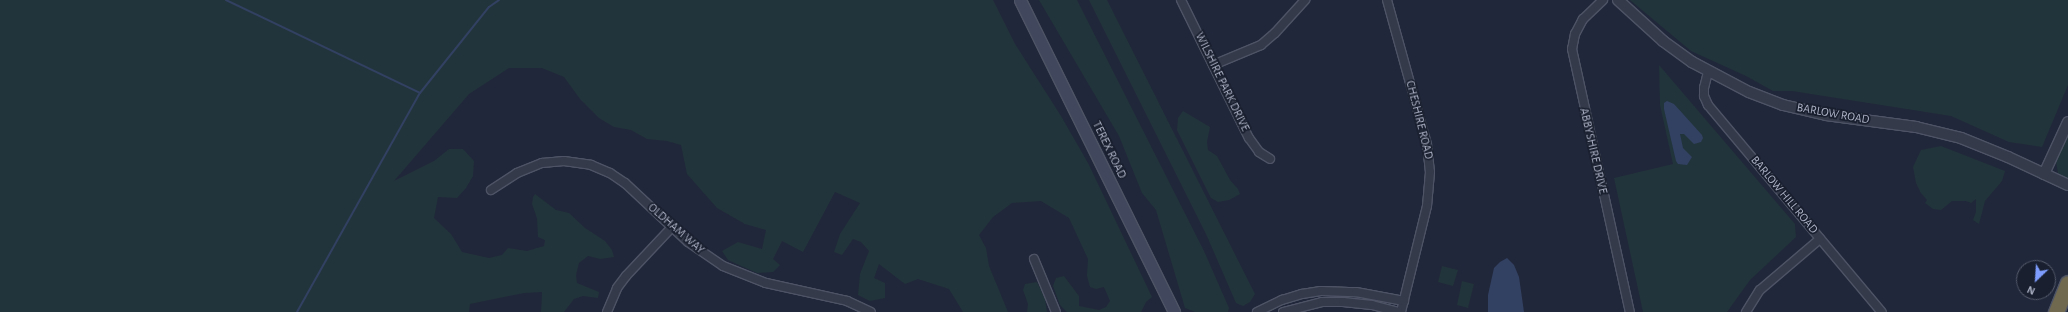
<!DOCTYPE html>
<html>
<head>
<meta charset="utf-8">
<style>
	body { margin:0 }
	#map { position:relative; width:2068px; height:312px; overflow:hidden; background:#20273a; font-family:"Alegreya Sans",sans-serif }
	div>[style] { position:absolute }
	[style*='--x'] { left:calc(var(--x)*1px); top:calc(var(--y)*1px); width:calc(var(--w)*1px); rotate:calc(var(--a)*1deg) }
	.green>* { inset:0; background:#22343b }
	.water>* { inset:0; background:#324062 }
	.stream>* { height:2px; margin:-1px; padding:0 1px; transform-origin:1px; border-radius:1px; background:#324062 }
	.roads { filter:drop-shadow(1px 0 #4e5465) drop-shadow(-1px 0 #4e5465) drop-shadow(0 1px #4e5465) drop-shadow(0 -1px #4e5465) }
	.minor>* { height:8px; margin:-4px; padding:0 4px; transform-origin:4px; border-radius:4px; background:#343a4a }
	.tertiary>* { height:10px; margin:-5px; padding:0 5px; transform-origin:5px; border-radius:5px; background:#343a4a }
	.secondary>* { height:11px; margin:-5.5px; padding:0 5.5px; transform-origin:5.5px; border-radius:5.5px; background:#41485d }
	.motorway>* { height:15px; margin:-7.5px; padding:0 7.5px; transform-origin:7.5px; border-radius:7.5px; background:#706950 }
	span { translate:-50% -50%; white-space:nowrap; text-align:center; line-height:1.15; -webkit-text-stroke:3.5px #191f2e; paint-order:stroke }
	.street-label { font-size:12px; color:#aeb4c6 }
	.north { position:absolute; left:2016px; top:260px; width:40px; height:40px; box-sizing:border-box; background:#191f2e; border:1px solid #555b6b; border-radius:50%; rotate:205deg; font-size:11px; font-weight:700; line-height:16px; text-align:center; color:#aeb4c6 }
	.north::after { content:''; display:block; margin:auto; width:14px; height:18px; background:#7d9cfd; clip-path:polygon(50% 0,100% 100%,50% 72%,0 100%) }
</style>
</head>
<body>
<div id="map">
	<div class="green">
		<i style="clip-path:polygon(0 0,993px 0,1015px 44px,1061px 116px,1088px 163px,1152px 297px,1146px 302px,1141px 312px,1067px 312px,1060px 305px,1053px 286px,1056px 278px,1064px 276px,1079px 296px,1079px 306px,1099px 310px,1106px 307px,1110px 301px,1104px 287px,1096px 289px,1090px 287px,1087px 276px,1088px 259px,1069px 218px,1041px 201px,1012px 203px,993px 217px,979px 235px,986px 248px,989px 266px,1008px 312px,963px 312px,949px 289px,918px 279px,905px 284px,879px 264px,874px 278px,885px 283px,885px 298px,870px 301px,858px 295px,860px 274px,869px 251px,861px 242px,853px 239px,842px 255px,834px 252px,840px 234px,860px 203px,835px 192px,803px 252px,782px 241px,773px 259px,780px 265px,773px 272px,757px 273px,728px 260px,722px 251px,738px 242px,762px 249px,766px 230px,745px 224px,717px 208px,687px 174px,681px 145px,667px 141px,647px 139px,631px 130px,614px 127px,599px 118px,580px 99px,564px 77px,542px 68px,509px 68px,469px 94px,394px 181px,434px 161px,449px 149px,463px 149px,474px 161px,473px 176px,466px 188px,457px 198px,438px 197px,434px 218px,451px 234px,462px 252px,489px 258px,502px 255px,508px 248px,527px 251px,544px 246px,545px 240px,538px 237px,537px 218px,532px 204px,533px 197px,535px 194px,556px 210px,569px 213px,585px 228px,605px 241px,612px 250px,614px 257px,600px 259px,588px 256px,579px 263px,576px 275px,577px 283px,599px 292px,598px 298px,583px 296px,574px 299px,564px 312px,541px 312px,542px 292px,524px 293px,470px 304px,469px 312px,0 312px)"></i>
		<i style="clip-path:polygon(1039px 0,1077px 0,1204px 251px,1229px 308px,1228px 312px,1195px 312px,1185px 308px,1156px 210px,1142px 193px,1119px 136px)"></i>
		<i style="clip-path:polygon(1089px 0,1107px 0,1255px 294px,1250px 302px,1243px 306px,1236px 303px,1206px 234px)"></i>
		<i style="clip-path:polygon(1630px 0,2068px 0,2068px 85px,2042px 147px,2009px 142px,1951px 116px,1792px 91px,1773px 91px,1746px 76px,1691px 51px)"></i>
		<i style="clip-path:polygon(1659px 65px,1795px 224px,1796px 237px,1750px 280px,1727px 312px,1643px 312px,1614px 178px,1673px 164px,1660px 105px)"></i>
		<i style="clip-path:polygon(1183px 111px,1210px 127px,1207px 142px,1208px 150px,1217px 156px,1230px 180px,1238px 189px,1240px 194px,1229px 200px,1218px 202px,1211px 198px,1177px 130px,1178px 118px)"></i>
		<i style="clip-path:polygon(2068px 134px,2068px 180px,2058px 173px,2056px 162px)"></i>
		<i style="clip-path:polygon(1941px 146px,2005px 171px,2002px 181px,1985px 201px,1979px 224px,1973px 220px,1976px 212px,1976px 199px,1971px 203px,1966px 201px,1952px 201px,1941px 210px,1933px 209px,1925px 203px,1927px 200px,1921px 193px,1916px 183px,1913px 167px,1921px 150px)"></i>
		<i style="clip-path:polygon(1442px 266px,1458px 270px,1453px 286px,1438px 282px)"></i>
		<i style="clip-path:polygon(1462px 281px,1474px 284px,1468px 308px,1457px 305px)"></i>
		<i style="clip-path:polygon(1037px 282px,1045px 299px,1047px 312px,1027px 312px,1028px 304px,1023px 290px,1025px 284px)"></i>
	</div>
	<div class="water">
		<i style="clip-path:polygon(1667px 101px,1674px 104px,1702px 135px,1703px 138px,1701px 142px,1694px 144px,1684px 134px,1680px 134px,1683px 148px,1692px 157px,1687px 165px,1678px 164px,1676px 161px,1664px 109px,1664px 103px)"></i>
		<i style="clip-path:polygon(1507px 258px,1514px 265px,1519px 277px,1524px 312px,1488px 312px,1488px 295px,1494px 268px,1500px 262px)"></i>
	</div>
	<div class="stream">
		<i style="--x:226;--y:0;--w:215;--a:25.6"></i>
		<i style="--x:297;--y:312;--w:251;--a:-60.7"></i>
		<i style="--x:420;--y:93;--w:110;--a:-51.3"></i>
		<i style="--x:489;--y:7;--w:12;--a:-35"></i>
	</div>
	<div class="roads">
		<div class="minor">
			<i style="--x:1181;--y:0;--w:154;--a:63.8"></i>
			<i style="--x:1249;--y:138;--w:17;--a:54"></i>
			<i style="--x:1259;--y:152;--w:13;--a:32"></i>
			<i style="--x:1387;--y:0;--w:149;--a:74.5"></i>
			<i style="--x:1427;--y:144;--w:28;--a:84"></i>
			<i style="--x:1430;--y:172;--w:34;--a:95"></i>
			<i style="--x:1427;--y:206;--w:109;--a:103.8"></i>
			<i style="--x:1603;--y:0;--w:28;--a:136"></i>
			<i style="--x:1583;--y:19;--w:17;--a:118"></i>
			<i style="--x:1575;--y:34;--w:15;--a:101"></i>
			<i style="--x:1572;--y:49;--w:269;--a:77.6"></i>
			<i style="--x:1213;--y:65;--w:52;--a:-22.6"></i>
			<i style="--x:1261;--y:45;--w:18;--a:-41"></i>
			<i style="--x:1275;--y:33;--w:45;--a:-47.7"></i>
			<i style="--x:1708;--y:72;--w:16;--a:104"></i>
			<i style="--x:1704;--y:88;--w:8;--a:90"></i>
			<i style="--x:1704;--y:96;--w:10;--a:66"></i>
			<i style="--x:1708;--y:105;--w:270;--a:50"></i>
			<i style="--x:491;--y:190;--w:31;--a:-33"></i>
			<i style="--x:517;--y:173;--w:27;--a:-22"></i>
			<i style="--x:542;--y:163;--w:22;--a:-5"></i>
			<i style="--x:564;--y:161;--w:27;--a:8"></i>
			<i style="--x:591;--y:165;--w:21;--a:23"></i>
			<i style="--x:610;--y:173;--w:18;--a:34"></i>
			<i style="--x:625;--y:183;--w:86;--a:43.1"></i>
			<i style="--x:688;--y:242;--w:42;--a:34.4"></i>
			<i style="--x:723;--y:266;--w:46;--a:21.6"></i>
			<i style="--x:766;--y:283;--w:83;--a:12.5"></i>
			<i style="--x:847;--y:301;--w:26;--a:25"></i>
			<i style="--x:1034;--y:259;--w:57;--a:67.5"></i>
			<i style="--x:607;--y:312;--w:26;--a:-67"></i>
			<i style="--x:617;--y:288;--w:15;--a:-53"></i>
			<i style="--x:626;--y:276;--w:67;--a:-46.8"></i>
			<i style="--x:1257;--y:312;--w:28;--a:-26"></i>
			<i style="--x:1282;--y:300;--w:21;--a:-17"></i>
			<i style="--x:1302;--y:294;--w:19;--a:-9"></i>
			<i style="--x:1321;--y:291;--w:35;--a:2"></i>
			<i style="--x:1356;--y:292;--w:49;--a:10.6"></i>
			<i style="--x:1283;--y:312;--w:40;--a:-14.4"></i>
			<i style="--x:1322;--y:302;--w:21;--a:0"></i>
			<i style="--x:1343;--y:302;--w:29;--a:6"></i>
			<i style="--x:1372;--y:305;--w:27;--a:15"></i>
			<i style="--x:1746;--y:312;--w:26;--a:-58"></i>
			<i style="--x:1760;--y:290;--w:79;--a:-40.4"></i>
		</div>
		<div class="tertiary">
			<i style="--x:1618;--y:0;--w:61;--a:42.3"></i>
			<i style="--x:1663;--y:41;--w:36;--a:36"></i>
			<i style="--x:1692;--y:62;--w:64;--a:27.8"></i>
			<i style="--x:1749;--y:92;--w:36;--a:21"></i>
			<i style="--x:1783;--y:105;--w:44;--a:13.1"></i>
			<i style="--x:1826;--y:115;--w:91;--a:7.6"></i>
			<i style="--x:1916;--y:127;--w:46;--a:13.7"></i>
			<i style="--x:1961;--y:138;--w:51;--a:22"></i>
			<i style="--x:2008;--y:157;--w:66;--a:25"></i>
			<i style="--x:2044;--y:174;--w:57;--a:-65.2"></i>
		</div>
		<div class="secondary">
			<i style="--x:1020;--y:0;--w:348;--a:63.7"></i>
		</div>
		<div class="motorway">
			<i style="--x:2056;--y:312;--w:31;--a:-68"></i>
		</div>
	</div>
	<div class="street-label">
		<span style="left:1222px;top:82px;rotate:64deg">WILSHIRE PARK DRIVE</span>
		<span style="left:1833px;top:114px;rotate:10deg">BARLOW ROAD</span>
		<span style="left:1419px;top:120px;rotate:76deg">CHESHIRE ROAD</span>
		<span style="left:1109px;top:150px;rotate:64deg">TEREX ROAD</span>
		<span style="left:1593px;top:151px;rotate:77deg">ABBYSHIRE DRIVE</span>
		<span style="left:1784px;top:195px;rotate:50deg">BARLOW HILL ROAD</span>
		<span style="left:676px;top:229px;rotate:41deg">OLDHAM WAY</span>
	</div>
	<div class="north">N</div>
</div>
</body>
</html>
